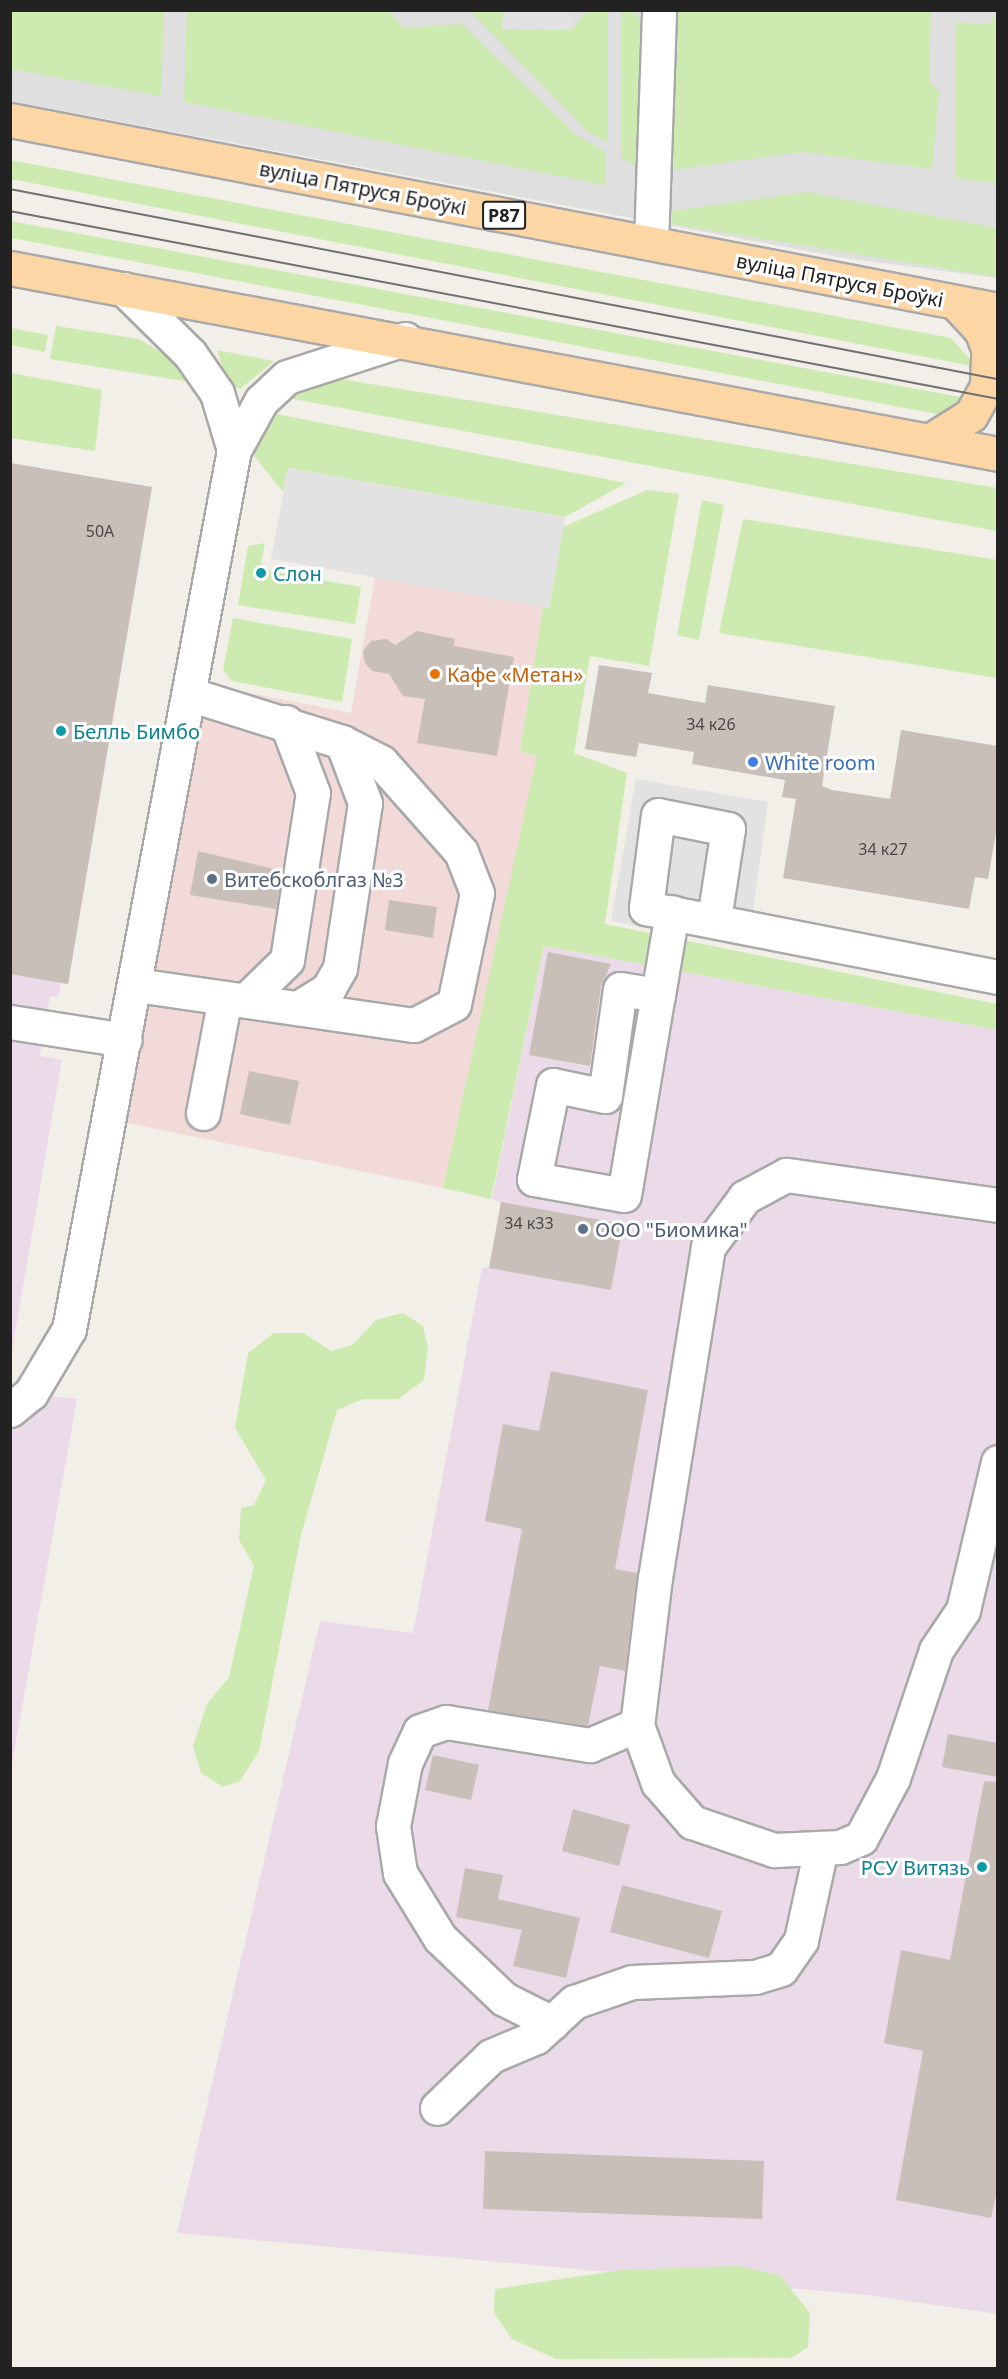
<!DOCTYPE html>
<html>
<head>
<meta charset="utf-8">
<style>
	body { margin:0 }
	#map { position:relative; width:1008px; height:2379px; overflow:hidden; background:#f2efe9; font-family:"Noto Sans",sans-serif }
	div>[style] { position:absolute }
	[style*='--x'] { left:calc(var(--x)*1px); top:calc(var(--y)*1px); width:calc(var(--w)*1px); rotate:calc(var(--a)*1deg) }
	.residential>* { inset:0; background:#e0dfdf }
	.commercial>* { inset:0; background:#f2dad9 }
	.industrial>* { inset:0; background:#ebdbe8 }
	.grass>* { inset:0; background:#cdebb0 }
	.parking>* { inset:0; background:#e2e2e2 }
	.building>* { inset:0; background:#c7bfb8 }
	.roads { filter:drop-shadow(2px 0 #a9a9a9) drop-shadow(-2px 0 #a9a9a9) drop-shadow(0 2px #a9a9a9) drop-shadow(0 -2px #a9a9a9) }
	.minor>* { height:33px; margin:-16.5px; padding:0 16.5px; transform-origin:16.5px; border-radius:16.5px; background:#fff }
	.major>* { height:33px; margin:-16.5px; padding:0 16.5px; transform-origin:16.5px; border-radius:16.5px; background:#fcd6a4 }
	.tram>* { height:1.5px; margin:-0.75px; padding:0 0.75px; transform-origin:0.75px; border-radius:0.75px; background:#707070 }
	.dots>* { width:16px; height:16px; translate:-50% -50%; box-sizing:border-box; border:3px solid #fff; border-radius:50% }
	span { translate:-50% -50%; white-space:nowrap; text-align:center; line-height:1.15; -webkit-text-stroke:6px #fff; paint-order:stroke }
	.number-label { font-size:16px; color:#4b4948 }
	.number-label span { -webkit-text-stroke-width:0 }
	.shield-label span { padding:2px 4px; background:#fff; border:2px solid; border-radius:4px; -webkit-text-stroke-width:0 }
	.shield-label { font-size:18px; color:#222; font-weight:700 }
	.street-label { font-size:20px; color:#222 }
	.culture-label { font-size:20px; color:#0d838f }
	.left { translate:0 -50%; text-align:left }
	.right { translate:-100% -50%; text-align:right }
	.food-label { font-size:20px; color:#c56008 }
	.shop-label { font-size:20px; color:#366cbe }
	.service-label { font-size:20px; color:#4e5e75 }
	.frame { position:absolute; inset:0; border:12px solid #222; pointer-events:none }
</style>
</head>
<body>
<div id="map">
	<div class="residential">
		<i style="clip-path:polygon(10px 11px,997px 11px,997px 278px,844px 258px,11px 101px)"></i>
	</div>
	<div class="commercial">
		<i style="clip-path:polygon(375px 577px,543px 607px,520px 752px,538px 756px,443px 1188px,123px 1122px,204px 684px,351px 713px)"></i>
	</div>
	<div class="industrial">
		<i style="clip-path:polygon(11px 463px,152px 487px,68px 984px,61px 983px,59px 996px,50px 997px,40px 1056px,62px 1060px,11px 1356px)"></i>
		<i style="clip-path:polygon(544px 946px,997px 1030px,997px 2314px,867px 2295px,177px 2233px,320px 1621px,413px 1633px,482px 1268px,489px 1267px,501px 1202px,492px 1199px)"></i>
		<i style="clip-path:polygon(11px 1392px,77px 1399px,11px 1769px)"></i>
	</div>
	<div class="grass">
		<i style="clip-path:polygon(10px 11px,164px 11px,161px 96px,11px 69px)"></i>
		<i style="clip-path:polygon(187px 11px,390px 11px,403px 28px,462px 24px,575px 134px,605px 151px,605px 185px,184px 102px)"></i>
		<i style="clip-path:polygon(470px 11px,503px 11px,503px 29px,571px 30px,587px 11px,608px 11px,608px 143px,587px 131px)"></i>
		<i style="clip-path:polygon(621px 11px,632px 11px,648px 28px,641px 171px,621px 156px)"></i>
		<i style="clip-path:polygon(676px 11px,931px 11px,929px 81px,939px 92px,932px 169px,803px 152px,670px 170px)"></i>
		<i style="clip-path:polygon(997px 13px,997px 183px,956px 178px,956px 22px,989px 24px)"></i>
		<i style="clip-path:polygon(10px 160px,951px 338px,977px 367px,11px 179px)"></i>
		<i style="clip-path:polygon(807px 192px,997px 228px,997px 277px,672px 224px,672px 211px)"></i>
		<i style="clip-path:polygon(10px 221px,54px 229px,971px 399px,947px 416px,11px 238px)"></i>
		<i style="clip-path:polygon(56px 326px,139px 339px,176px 361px,196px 383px,50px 359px)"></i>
		<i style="clip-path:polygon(11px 328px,48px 335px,45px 352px,11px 345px)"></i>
		<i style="clip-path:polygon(217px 350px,274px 361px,240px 389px,229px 387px)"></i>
		<i style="clip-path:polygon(11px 373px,102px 390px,95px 451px,11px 438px)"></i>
		<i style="clip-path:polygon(341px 379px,997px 488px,997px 531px,288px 398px)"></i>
		<i style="clip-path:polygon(266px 412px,626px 483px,565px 517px,288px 468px,283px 492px,255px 457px,252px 440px)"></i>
		<i style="clip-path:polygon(647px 490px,679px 494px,649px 666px,590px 656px,574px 753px,627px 773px,605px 924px,997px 1004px,997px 1030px,544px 946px,491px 1199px,443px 1188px,537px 756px,520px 752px,543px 607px,549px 608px,563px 527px)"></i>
		<i style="clip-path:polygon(702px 500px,724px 505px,699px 640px,677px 635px)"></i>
		<i style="clip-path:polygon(743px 519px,997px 560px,997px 678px,719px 633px)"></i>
		<i style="clip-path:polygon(265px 543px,261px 563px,270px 571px,361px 587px,355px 624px,238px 605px,248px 546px)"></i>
		<i style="clip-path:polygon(233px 618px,352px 639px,342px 702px,232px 681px,223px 670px)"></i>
		<i style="clip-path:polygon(403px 1313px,423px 1326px,428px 1348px,424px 1380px,398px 1399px,363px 1399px,337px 1410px,301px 1535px,259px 1751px,240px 1781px,223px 1787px,201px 1773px,193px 1746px,207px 1704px,229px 1677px,254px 1566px,239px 1540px,241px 1508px,254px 1505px,266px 1480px,235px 1428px,248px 1353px,274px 1333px,304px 1333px,331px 1351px,352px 1345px,376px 1320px)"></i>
		<i style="clip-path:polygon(739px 2266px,780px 2275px,810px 2313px,808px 2347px,792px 2358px,556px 2359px,512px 2339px,494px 2313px,495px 2289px,622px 2270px)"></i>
	</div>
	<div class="parking">
		<i style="clip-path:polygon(503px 11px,571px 11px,571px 30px,502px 29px)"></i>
		<i style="clip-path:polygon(288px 468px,565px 517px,549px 608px,271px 559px)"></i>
		<i style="clip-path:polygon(636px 779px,768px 802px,748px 948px,611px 921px)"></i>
	</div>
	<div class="building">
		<i style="clip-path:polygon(10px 463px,152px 487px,68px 984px,10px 974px)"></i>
		<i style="clip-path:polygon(417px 631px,455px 639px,454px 646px,514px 657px,497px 756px,417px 743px,425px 699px,403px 696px,389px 674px,372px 671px,365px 663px,363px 651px,371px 641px,386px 639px,395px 645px)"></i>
		<i style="clip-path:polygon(599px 665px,652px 673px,648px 693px,705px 703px,708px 685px,835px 706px,822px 786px,832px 790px,890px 799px,901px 730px,998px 746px,998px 821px,988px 879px,975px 877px,969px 909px,783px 878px,796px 799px,782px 797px,785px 780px,692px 764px,694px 752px,639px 743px,636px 757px,585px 749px)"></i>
		<i style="clip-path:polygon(198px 851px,282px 871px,276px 909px,190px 895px)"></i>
		<i style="clip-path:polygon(389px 900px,437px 907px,433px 938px,385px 930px)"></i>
		<i style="clip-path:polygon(548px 952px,611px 964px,601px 986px,590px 1066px,529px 1055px)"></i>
		<i style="clip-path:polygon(249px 1071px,299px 1081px,290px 1125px,240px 1114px)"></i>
		<i style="clip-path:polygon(501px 1202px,623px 1224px,611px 1290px,489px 1268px)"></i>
		<i style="clip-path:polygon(551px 1371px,648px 1390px,615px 1569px,637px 1573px,625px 1671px,600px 1666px,588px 1726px,488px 1710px,522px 1529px,485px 1521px,503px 1424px,539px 1431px)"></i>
		<i style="clip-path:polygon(948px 1734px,998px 1743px,998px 1777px,942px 1767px)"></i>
		<i style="clip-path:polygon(433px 1755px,479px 1765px,471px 1800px,425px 1790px)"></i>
		<i style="clip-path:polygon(984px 1781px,998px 1782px,998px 2186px,991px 2218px,896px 2200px,923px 2051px,884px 2043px,901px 1950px,950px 1960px)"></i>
		<i style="clip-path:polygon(573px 1809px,630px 1825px,619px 1866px,562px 1851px)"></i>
		<i style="clip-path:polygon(465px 1868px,503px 1875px,498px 1899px,580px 1918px,566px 1978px,513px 1966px,522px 1930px,456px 1917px)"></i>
		<i style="clip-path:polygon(622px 1885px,722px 1911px,709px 1958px,610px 1932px)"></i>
		<i style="clip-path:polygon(485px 2151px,764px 2161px,762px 2219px,483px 2209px)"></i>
	</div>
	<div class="roads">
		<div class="minor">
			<i style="--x:651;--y:243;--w:233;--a:-88"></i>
			<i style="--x:124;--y:289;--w:93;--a:44.6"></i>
			<i style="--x:190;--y:354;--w:47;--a:55.3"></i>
			<i style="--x:217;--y:393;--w:59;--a:73.4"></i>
			<i style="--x:714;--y:919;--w:91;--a:-81.2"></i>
			<i style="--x:728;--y:829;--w:71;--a:-168.7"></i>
			<i style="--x:658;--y:815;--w:94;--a:97.4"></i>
			<i style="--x:646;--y:908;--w:359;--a:11.1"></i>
			<i style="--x:136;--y:985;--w:281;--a:8.2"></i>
			<i style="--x:414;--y:1025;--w:45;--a:-27.7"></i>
			<i style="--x:454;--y:1004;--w:113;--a:-78.3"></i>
			<i style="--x:477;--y:893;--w:44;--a:-111.3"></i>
			<i style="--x:461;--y:852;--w:120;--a:-131.6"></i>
			<i style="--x:381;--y:762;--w:44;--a:-152.9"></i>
			<i style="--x:342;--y:742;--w:160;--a:-162.6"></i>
			<i style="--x:658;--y:995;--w:38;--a:-171"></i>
			<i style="--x:620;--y:989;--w:108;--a:98"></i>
			<i style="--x:605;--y:1096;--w:53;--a:-168.1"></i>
			<i style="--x:553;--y:1085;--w:96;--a:101.4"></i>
			<i style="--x:534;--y:1179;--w:91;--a:10.1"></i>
			<i style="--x:624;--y:1195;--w:203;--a:-80.4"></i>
			<i style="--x:658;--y:995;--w:84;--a:-80.4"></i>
			<i style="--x:246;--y:1000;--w:57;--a:-44.3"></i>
			<i style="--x:287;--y:960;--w:169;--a:-81.2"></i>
			<i style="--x:313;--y:793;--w:76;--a:-110.8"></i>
			<i style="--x:298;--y:1008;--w:36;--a:-32"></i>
			<i style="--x:328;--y:989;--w:24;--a:-60"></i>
			<i style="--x:340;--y:968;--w:167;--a:-81.4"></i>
			<i style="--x:365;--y:803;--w:65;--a:-110.7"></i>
			<i style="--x:10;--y:1022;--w:116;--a:8.9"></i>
			<i style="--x:203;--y:1113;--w:117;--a:-79.2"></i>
			<i style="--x:998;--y:1205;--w:214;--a:-171.9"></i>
			<i style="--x:786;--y:1175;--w:47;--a:151.8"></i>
			<i style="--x:745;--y:1197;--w:62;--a:126.5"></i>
			<i style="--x:708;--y:1247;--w:334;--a:99.1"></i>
			<i style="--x:655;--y:1577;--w:149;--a:96.9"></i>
			<i style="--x:637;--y:1725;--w:62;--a:70.1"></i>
			<i style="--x:658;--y:1783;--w:52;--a:48.9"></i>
			<i style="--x:692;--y:1822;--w:87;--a:18.9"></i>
			<i style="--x:774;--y:1850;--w:66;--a:-2.6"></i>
			<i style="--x:840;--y:1847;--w:23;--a:-23"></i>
			<i style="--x:861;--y:1838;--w:68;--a:-61.9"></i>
			<i style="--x:893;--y:1778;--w:135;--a:-71.4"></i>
			<i style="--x:936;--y:1650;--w:48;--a:-56"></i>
			<i style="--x:963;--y:1610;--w:152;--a:-76.7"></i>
			<i style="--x:10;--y:1410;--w:27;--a:-39"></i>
			<i style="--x:31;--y:1393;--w:74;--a:-59.3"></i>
			<i style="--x:69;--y:1329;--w:894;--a:-79.37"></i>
			<i style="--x:234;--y:450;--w:56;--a:-61.1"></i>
			<i style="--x:261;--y:401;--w:35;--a:-43"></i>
			<i style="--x:287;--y:377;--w:124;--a:-17.9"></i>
			<i style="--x:552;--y:2023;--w:54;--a:-153.4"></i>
			<i style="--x:504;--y:1999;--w:88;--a:-136.4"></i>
			<i style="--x:440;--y:1938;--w:76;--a:-121.6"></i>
			<i style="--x:400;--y:1873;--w:48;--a:-98.5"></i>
			<i style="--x:393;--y:1826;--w:64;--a:-79.2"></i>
			<i style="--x:405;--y:1763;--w:35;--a:-65"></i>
			<i style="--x:420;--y:1731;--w:28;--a:-19"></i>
			<i style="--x:446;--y:1722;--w:146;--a:9.1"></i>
			<i style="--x:590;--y:1745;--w:51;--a:-23.1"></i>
			<i style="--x:437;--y:2108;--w:75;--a:-43.9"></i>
			<i style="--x:491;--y:2056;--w:49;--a:-22.9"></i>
			<i style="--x:536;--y:2037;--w:52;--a:-42.6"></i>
			<i style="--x:574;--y:2002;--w:61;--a:-19"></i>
			<i style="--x:632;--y:1982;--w:123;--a:-2.3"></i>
			<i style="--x:755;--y:1977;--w:27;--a:-17"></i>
			<i style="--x:781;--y:1969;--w:35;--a:-55"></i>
			<i style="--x:801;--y:1940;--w:94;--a:-77.7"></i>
		</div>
		<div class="major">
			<i style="--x:10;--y:120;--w:1006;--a:10.89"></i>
			<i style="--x:10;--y:268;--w:1005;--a:10.66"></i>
			<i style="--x:931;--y:440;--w:47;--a:-32"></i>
			<i style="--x:971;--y:415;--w:33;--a:-61"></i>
			<i style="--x:987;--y:386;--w:38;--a:-88"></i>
			<i style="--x:988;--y:348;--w:19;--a:-111"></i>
			<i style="--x:981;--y:330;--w:38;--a:-133"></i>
		</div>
	</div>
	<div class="tram">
		<i style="--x:10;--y:189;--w:1006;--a:10.89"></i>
		<i style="--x:10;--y:211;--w:1006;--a:10.77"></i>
	</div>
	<div class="dots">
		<i style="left:261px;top:573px;background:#0f9aa8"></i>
		<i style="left:435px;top:674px;background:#e8710a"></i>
		<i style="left:61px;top:731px;background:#0f9aa8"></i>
		<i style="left:753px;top:762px;background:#3f7fe0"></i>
		<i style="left:212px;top:879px;background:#5c6f8a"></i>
		<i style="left:583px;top:1229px;background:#5c6f8a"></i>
		<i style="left:982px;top:1867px;background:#0f9aa8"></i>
	</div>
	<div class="number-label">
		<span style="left:100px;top:531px">50А</span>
		<span style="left:711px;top:724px">34 к26</span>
		<span style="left:883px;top:849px">34 к27</span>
		<span style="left:529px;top:1223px">34 к33</span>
	</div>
	<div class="shield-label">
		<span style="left:504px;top:215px">Р87</span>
	</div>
	<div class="street-label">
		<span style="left:363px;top:188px;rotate:11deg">вуліца Пятруся Броўкі</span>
		<span style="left:840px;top:280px;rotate:11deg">вуліца Пятруся Броўкі</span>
	</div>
	<div class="culture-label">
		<span class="left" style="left:273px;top:573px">Слон</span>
		<span class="left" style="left:73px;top:731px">Белль Бимбо</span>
		<span class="right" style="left:970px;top:1867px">РСУ Витязь</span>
	</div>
	<div class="food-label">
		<span class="left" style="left:447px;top:674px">Кафе «Метан»</span>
	</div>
	<div class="shop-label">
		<span class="left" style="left:765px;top:762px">White room</span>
	</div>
	<div class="service-label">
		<span class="left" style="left:224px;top:879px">Витебскоблгаз №3</span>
		<span class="left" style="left:595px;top:1229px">ООО "Биомика"</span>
	</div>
	<div class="frame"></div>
</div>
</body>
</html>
